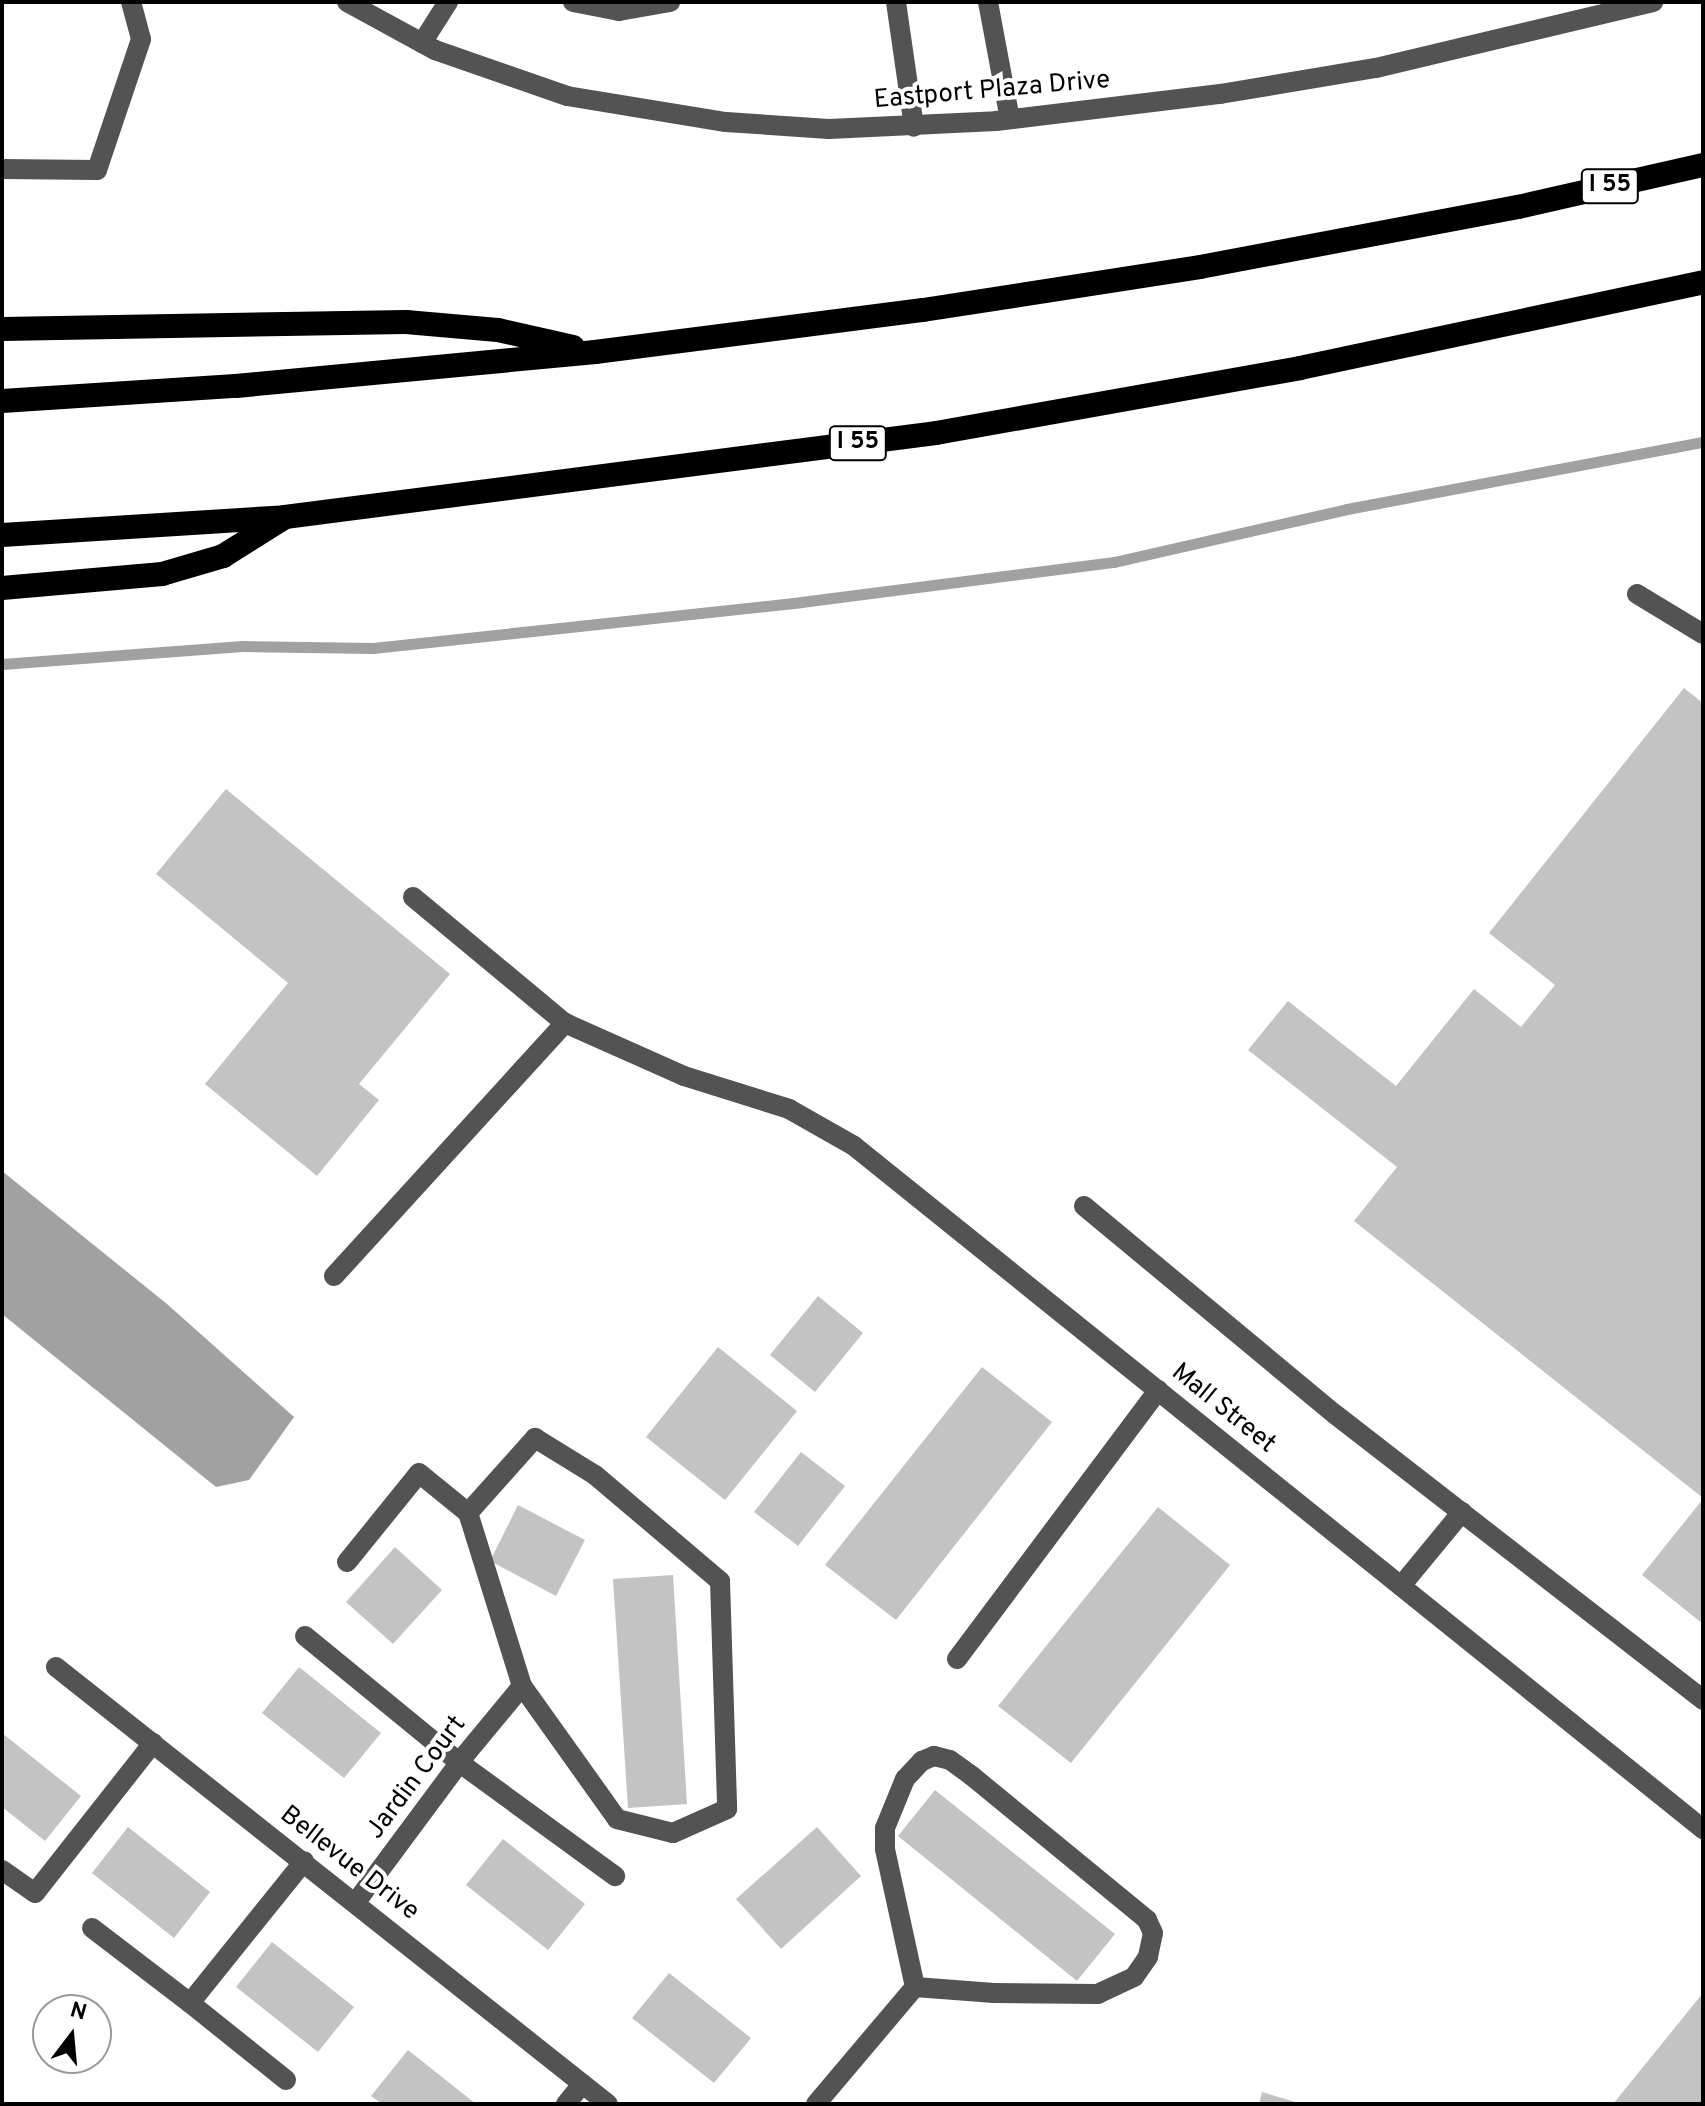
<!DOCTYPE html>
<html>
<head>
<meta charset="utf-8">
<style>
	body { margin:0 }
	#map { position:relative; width:1705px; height:2106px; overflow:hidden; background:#fff; font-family:Overpass,sans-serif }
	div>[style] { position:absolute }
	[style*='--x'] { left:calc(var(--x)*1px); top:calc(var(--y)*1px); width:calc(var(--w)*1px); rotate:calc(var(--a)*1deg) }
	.water>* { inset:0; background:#a1a1a1 }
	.stream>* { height:11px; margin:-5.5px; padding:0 5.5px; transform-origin:5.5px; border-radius:5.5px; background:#a1a1a1 }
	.building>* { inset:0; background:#c3c3c3 }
	.minor>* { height:20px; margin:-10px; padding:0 10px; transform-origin:10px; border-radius:10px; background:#535353 }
	.highway>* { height:24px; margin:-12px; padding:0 12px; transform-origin:12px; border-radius:12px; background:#000 }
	span { translate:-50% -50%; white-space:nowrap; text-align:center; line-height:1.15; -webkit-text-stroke:8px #fff; paint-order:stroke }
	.shield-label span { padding:2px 6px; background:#fff; border:2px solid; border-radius:6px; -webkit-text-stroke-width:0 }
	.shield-label { font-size:24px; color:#000; font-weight:700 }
	.street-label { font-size:26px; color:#000 }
	.frame { position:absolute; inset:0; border:4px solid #000; pointer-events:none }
	.north { position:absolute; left:32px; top:1994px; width:80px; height:80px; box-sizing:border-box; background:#fff; border:2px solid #999; border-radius:50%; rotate:16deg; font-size:22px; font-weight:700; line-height:32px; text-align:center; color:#000 }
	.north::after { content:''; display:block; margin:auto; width:28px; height:36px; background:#000; clip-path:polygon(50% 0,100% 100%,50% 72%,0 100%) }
</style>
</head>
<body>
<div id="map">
	<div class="water">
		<i style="clip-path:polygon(2px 1171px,167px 1304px,294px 1417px,249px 1480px,216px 1487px,2px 1314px)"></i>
	</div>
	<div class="stream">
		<i style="--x:2;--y:664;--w:241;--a:-4.3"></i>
		<i style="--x:242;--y:646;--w:131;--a:0.9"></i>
		<i style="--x:373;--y:648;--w:430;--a:-6.1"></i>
		<i style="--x:801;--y:602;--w:316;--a:-7.3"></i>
		<i style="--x:1114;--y:562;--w:239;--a:-12.8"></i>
		<i style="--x:1347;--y:509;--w:362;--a:-10.7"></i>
	</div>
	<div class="building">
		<i style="clip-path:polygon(1684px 688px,1703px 703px,1703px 1498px,1354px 1221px,1397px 1167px,1248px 1050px,1288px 1001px,1396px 1086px,1474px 989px,1521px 1027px,1555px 985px,1489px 933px)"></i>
		<i style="clip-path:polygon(226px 789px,450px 974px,359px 1084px,379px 1100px,317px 1176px,205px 1084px,288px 983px,156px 874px)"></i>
		<i style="clip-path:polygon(818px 1296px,863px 1333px,815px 1392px,770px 1355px)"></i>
		<i style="clip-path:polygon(718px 1347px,797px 1411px,725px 1500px,646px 1437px)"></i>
		<i style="clip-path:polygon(982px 1367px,1052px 1422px,896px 1620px,825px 1565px)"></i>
		<i style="clip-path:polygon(801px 1452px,845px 1486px,798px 1546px,754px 1512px)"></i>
		<i style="clip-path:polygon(1703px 1499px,1703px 1624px,1642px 1575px)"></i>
		<i style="clip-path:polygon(518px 1505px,585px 1540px,556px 1596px,490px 1561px)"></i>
		<i style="clip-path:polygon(1158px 1507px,1230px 1565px,1071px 1763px,998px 1706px)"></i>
		<i style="clip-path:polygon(395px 1547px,442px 1590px,393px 1644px,346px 1602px)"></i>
		<i style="clip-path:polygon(673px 1575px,687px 1804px,628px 1808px,613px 1579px)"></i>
		<i style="clip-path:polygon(299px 1667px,381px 1733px,344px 1778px,262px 1713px)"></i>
		<i style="clip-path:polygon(2px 1733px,81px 1796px,45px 1841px,2px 1807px)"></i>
		<i style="clip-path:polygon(935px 1790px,1115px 1934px,1077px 1981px,898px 1836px)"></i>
		<i style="clip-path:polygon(128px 1827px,210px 1892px,174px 1938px,92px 1873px)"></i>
		<i style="clip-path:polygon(817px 1827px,861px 1876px,781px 1949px,736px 1899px)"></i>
		<i style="clip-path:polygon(503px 1839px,585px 1904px,548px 1950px,466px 1885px)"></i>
		<i style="clip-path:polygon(272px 1942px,354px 2007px,318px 2052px,236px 1987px)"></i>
		<i style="clip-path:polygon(669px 1973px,751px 2038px,714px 2083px,632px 2018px)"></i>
		<i style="clip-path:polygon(1703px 1993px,1703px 2104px,1613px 2104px)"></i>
		<i style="clip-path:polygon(408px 2050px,476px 2104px,382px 2104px,371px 2096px)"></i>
		<i style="clip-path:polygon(1262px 2092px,1299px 2103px,1298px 2104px,1259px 2104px)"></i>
	</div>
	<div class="minor">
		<i style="--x:347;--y:2;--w:100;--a:28.6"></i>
		<i style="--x:435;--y:50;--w:140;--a:19.2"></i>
		<i style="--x:567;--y:96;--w:161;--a:9.3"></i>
		<i style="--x:726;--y:122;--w:103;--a:3.9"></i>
		<i style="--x:829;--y:129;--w:167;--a:-2.7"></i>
		<i style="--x:996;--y:121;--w:226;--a:-6.9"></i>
		<i style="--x:1220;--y:94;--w:158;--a:-9.5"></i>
		<i style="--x:1376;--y:68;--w:285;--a:-13.4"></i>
		<i style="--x:573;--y:2;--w:47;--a:11.1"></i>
		<i style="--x:619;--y:11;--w:52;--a:-10"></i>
		<i style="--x:896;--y:2;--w:126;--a:81.8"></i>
		<i style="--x:988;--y:2;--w:119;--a:79.4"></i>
		<i style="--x:422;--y:43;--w:49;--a:-57.6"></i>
		<i style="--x:2;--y:169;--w:95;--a:0.6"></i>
		<i style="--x:97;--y:170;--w:138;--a:-71.4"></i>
		<i style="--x:141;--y:39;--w:38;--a:-105"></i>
		<i style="--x:1637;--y:594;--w:77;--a:31.2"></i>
		<i style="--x:413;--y:897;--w:197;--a:39.7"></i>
		<i style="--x:565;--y:1023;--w:130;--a:24"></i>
		<i style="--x:684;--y:1076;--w:110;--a:17.4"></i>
		<i style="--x:789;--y:1109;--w:75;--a:29.6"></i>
		<i style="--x:854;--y:1146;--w:1090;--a:38.82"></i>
		<i style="--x:1084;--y:1206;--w:327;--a:39.7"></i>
		<i style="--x:1336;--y:1415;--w:465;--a:37.8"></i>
		<i style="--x:334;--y:1276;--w:343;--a:-47.6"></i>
		<i style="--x:535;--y:1438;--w:70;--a:31.7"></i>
		<i style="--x:595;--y:1475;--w:164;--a:40.3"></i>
		<i style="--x:720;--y:1581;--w:228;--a:88.2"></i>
		<i style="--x:727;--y:1809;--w:59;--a:156"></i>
		<i style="--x:673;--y:1833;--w:58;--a:-166"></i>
		<i style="--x:617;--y:1819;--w:163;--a:-125.5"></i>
		<i style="--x:522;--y:1686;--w:181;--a:-107.3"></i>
		<i style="--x:468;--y:1513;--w:101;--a:-48.2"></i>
		<i style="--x:347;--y:1562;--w:114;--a:-51"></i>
		<i style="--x:419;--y:1473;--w:63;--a:39.2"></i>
		<i style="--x:1401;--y:1586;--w:96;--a:-50.5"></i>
		<i style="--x:305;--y:1636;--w:200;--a:39.3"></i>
		<i style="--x:460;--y:1763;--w:192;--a:36.1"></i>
		<i style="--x:957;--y:1659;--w:336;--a:-53.2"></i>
		<i style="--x:56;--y:1667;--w:704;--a:38.37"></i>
		<i style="--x:934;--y:1756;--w:16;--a:14"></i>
		<i style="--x:950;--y:1760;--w:27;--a:36"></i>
		<i style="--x:972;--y:1776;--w:227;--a:39.4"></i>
		<i style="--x:1147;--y:1920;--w:14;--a:65"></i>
		<i style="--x:1153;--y:1933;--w:25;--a:102"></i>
		<i style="--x:1148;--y:1957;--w:24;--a:125"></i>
		<i style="--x:1134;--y:1977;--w:40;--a:155"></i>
		<i style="--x:1098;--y:1994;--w:104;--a:-179.4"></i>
		<i style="--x:994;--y:1993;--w:79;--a:-175.7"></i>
		<i style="--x:915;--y:1987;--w:141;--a:-102.3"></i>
		<i style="--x:885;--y:1849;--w:21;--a:-90"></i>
		<i style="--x:885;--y:1828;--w:53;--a:-67.8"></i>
		<i style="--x:905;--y:1779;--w:25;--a:-47"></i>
		<i style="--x:922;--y:1761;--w:13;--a:-23"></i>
		<i style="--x:2;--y:1870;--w:40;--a:34.9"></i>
		<i style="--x:35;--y:1893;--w:191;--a:-51.8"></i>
		<i style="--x:356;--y:1902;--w:183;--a:-53.4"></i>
		<i style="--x:465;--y:1755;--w:89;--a:-50.4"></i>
		<i style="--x:92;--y:1928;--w:123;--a:37.4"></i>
		<i style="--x:190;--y:2003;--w:182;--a:-51.2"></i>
		<i style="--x:190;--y:2003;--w:123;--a:38.7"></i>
		<i style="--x:566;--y:2104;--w:26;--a:-51"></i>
		<i style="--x:816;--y:2104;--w:153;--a:-49.8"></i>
	</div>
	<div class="highway">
		<i style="--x:2;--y:329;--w:404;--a:-1"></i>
		<i style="--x:406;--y:322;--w:92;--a:5"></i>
		<i style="--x:498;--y:330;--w:77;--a:12.8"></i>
		<i style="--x:2;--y:401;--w:234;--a:-3.7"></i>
		<i style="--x:236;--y:386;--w:361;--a:-5.4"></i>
		<i style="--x:595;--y:352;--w:331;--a:-7.3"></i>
		<i style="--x:923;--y:310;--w:280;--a:-8.8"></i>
		<i style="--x:1200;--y:267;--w:324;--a:-10.7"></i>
		<i style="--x:1518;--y:207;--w:190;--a:-12.8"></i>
		<i style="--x:2;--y:535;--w:284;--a:-3.6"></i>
		<i style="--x:285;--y:517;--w:656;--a:-7.35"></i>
		<i style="--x:936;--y:433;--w:370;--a:-10.1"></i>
		<i style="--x:1300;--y:368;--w:412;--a:-12"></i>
		<i style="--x:2;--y:588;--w:161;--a:-5"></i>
		<i style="--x:162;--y:574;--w:64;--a:-16.4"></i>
		<i style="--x:223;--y:556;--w:70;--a:-32.1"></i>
	</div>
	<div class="shield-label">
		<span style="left:1610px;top:186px">I 55</span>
		<span style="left:858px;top:443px">I 55</span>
	</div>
	<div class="street-label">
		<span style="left:992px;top:91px;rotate:-5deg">Eastport Plaza Drive</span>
		<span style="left:1223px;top:1409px;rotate:39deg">Mall Street</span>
		<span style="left:417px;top:1778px;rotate:-53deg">Jardin Court</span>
		<span style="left:349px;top:1864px;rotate:38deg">Bellevue Drive</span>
	</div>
	<div class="frame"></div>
	<div class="north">N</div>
</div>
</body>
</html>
